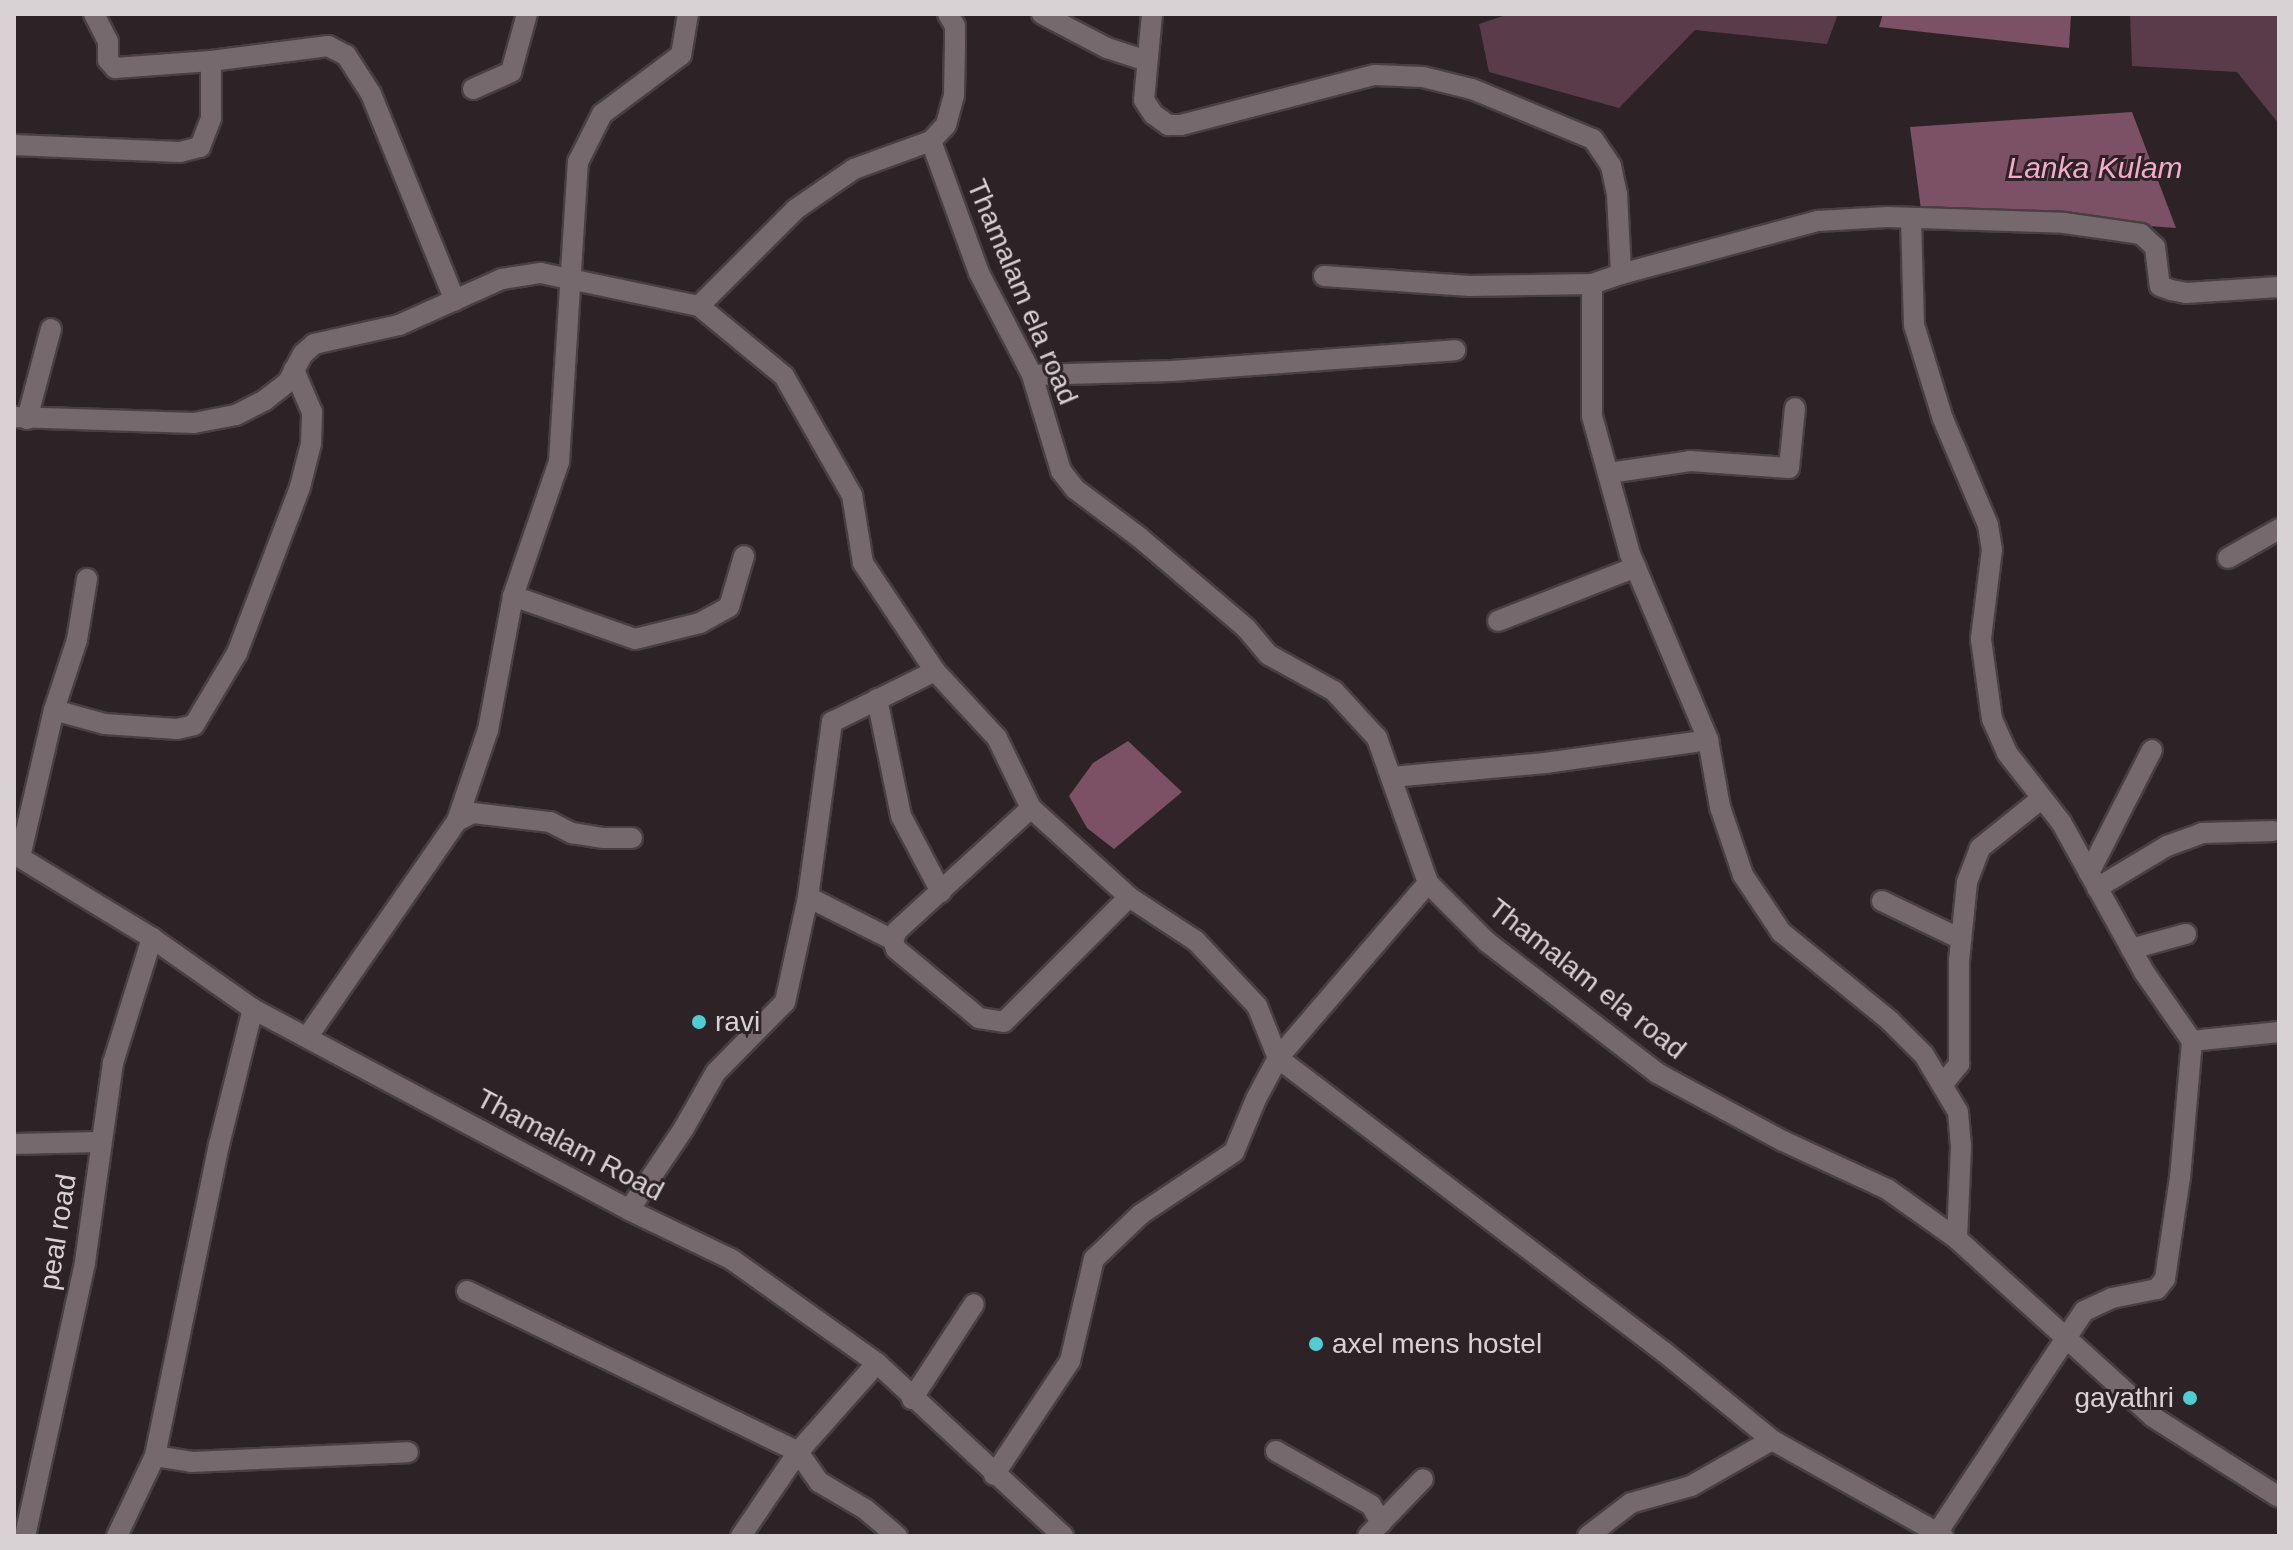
<!DOCTYPE html>
<html>
<head>
<meta charset="utf-8">
<style>
	body { margin:0 }
	#map { position:relative; width:2293px; height:1550px; overflow:hidden; background:#2d2327; font-family:Helvetica,sans-serif }
	div>[style] { position:absolute }
	[style*='--x'] { left:calc(var(--x)*1px); top:calc(var(--y)*1px); width:calc(var(--w)*1px); rotate:calc(var(--a)*1deg) }
	.green>* { inset:0; background:#593b49 }
	.water>* { inset:0; background:#7c5165 }
	.roads { filter:drop-shadow(2px 0 #483f43) drop-shadow(-2px 0 #483f43) drop-shadow(0 2px #483f43) drop-shadow(0 -2px #483f43) }
	.minor>* { height:20px; margin:-10px; padding:0 10px; transform-origin:10px; border-radius:10px; background:#75696e }
	.dots>* { width:22px; height:22px; translate:-50% -50%; box-sizing:border-box; border:4px solid #2d2327; border-radius:50% }
	span { translate:-50% -50%; white-space:nowrap; text-align:center; line-height:1.15; -webkit-text-stroke:6px #2d2327; paint-order:stroke }
	.street-label { font-size:28px; color:#d9d2d5 }
	.poi-label { font-size:28px; color:#d9d2d5 }
	.left { translate:0 -50%; text-align:left }
	.right { translate:-100% -50%; text-align:right }
	.water-label { font-size:30px; color:#f3aacb; font-style:italic }
	.frame { position:absolute; inset:0; border:16px solid #d9d2d5; pointer-events:none }
</style>
</head>
<body>
<div id="map">
	<div class="green">
		<i style="clip-path:polygon(1509px 14px,1838px 14px,1827px 44px,1695px 30px,1619px 108px,1489px 72px,1479px 24px)"></i>
		<i style="clip-path:polygon(2130px 14px,2279px 14px,2279px 124px,2237px 72px,2132px 66px)"></i>
	</div>
	<div class="water">
		<i style="clip-path:polygon(1883px 14px,2071px 14px,2069px 48px,1879px 27px)"></i>
		<i style="clip-path:polygon(2132px 112px,2176px 228px,1921px 209px,1910px 127px)"></i>
		<i style="clip-path:polygon(1128px 741px,1182px 792px,1114px 849px,1087px 828px,1069px 796px,1093px 763px)"></i>
	</div>
	<div class="roads">
		<div class="minor">
			<i style="--x:94;--y:14;--w:30;--a:63"></i>
			<i style="--x:108;--y:41;--w:19;--a:90"></i>
			<i style="--x:108;--y:60;--w:11;--a:49"></i>
			<i style="--x:115;--y:68;--w:96;--a:-4.2"></i>
			<i style="--x:1042;--y:14;--w:73;--a:27.6"></i>
			<i style="--x:1107;--y:48;--w:42;--a:18"></i>
			<i style="--x:1152;--y:14;--w:86;--a:95.3"></i>
			<i style="--x:1144;--y:100;--w:17;--a:57"></i>
			<i style="--x:1153;--y:114;--w:19;--a:36"></i>
			<i style="--x:1168;--y:125;--w:13;--a:0"></i>
			<i style="--x:1181;--y:125;--w:200;--a:-14.5"></i>
			<i style="--x:1375;--y:75;--w:48;--a:2.4"></i>
			<i style="--x:1423;--y:77;--w:50;--a:13.8"></i>
			<i style="--x:1472;--y:89;--w:131;--a:22.5"></i>
			<i style="--x:1593;--y:139;--w:32;--a:56"></i>
			<i style="--x:1611;--y:166;--w:29;--a:78"></i>
			<i style="--x:1617;--y:194;--w:80;--a:87.1"></i>
			<i style="--x:1621;--y:274;--w:31;--a:161"></i>
			<i style="--x:1592;--y:284;--w:132;--a:90"></i>
			<i style="--x:1592;--y:416;--w:143;--a:74.6"></i>
			<i style="--x:1630;--y:554;--w:202;--a:67.2"></i>
			<i style="--x:1708;--y:740;--w:68;--a:79.8"></i>
			<i style="--x:1720;--y:807;--w:72;--a:71.3"></i>
			<i style="--x:1743;--y:875;--w:69;--a:56.3"></i>
			<i style="--x:1781;--y:932;--w:141;--a:39.2"></i>
			<i style="--x:1890;--y:1021;--w:48;--a:45"></i>
			<i style="--x:1924;--y:1055;--w:66;--a:59.2"></i>
			<i style="--x:1958;--y:1112;--w:35;--a:85"></i>
			<i style="--x:1961;--y:1147;--w:92;--a:92.5"></i>
			<i style="--x:473;--y:89;--w:42;--a:-24.1"></i>
			<i style="--x:511;--y:72;--w:60;--a:-74.6"></i>
			<i style="--x:931;--y:141;--w:140;--a:70"></i>
			<i style="--x:979;--y:273;--w:115;--a:62.5"></i>
			<i style="--x:1032;--y:375;--w:100;--a:73.2"></i>
			<i style="--x:1061;--y:471;--w:23;--a:52"></i>
			<i style="--x:1075;--y:489;--w:80;--a:36.9"></i>
			<i style="--x:1139;--y:537;--w:140;--a:40.4"></i>
			<i style="--x:1246;--y:628;--w:35;--a:50"></i>
			<i style="--x:1269;--y:655;--w:74;--a:29"></i>
			<i style="--x:1334;--y:691;--w:64;--a:47.5"></i>
			<i style="--x:1377;--y:738;--w:154;--a:70.6"></i>
			<i style="--x:1428;--y:883;--w:83;--a:45"></i>
			<i style="--x:1487;--y:942;--w:215;--a:37.6"></i>
			<i style="--x:1657;--y:1073;--w:143;--a:28.4"></i>
			<i style="--x:1783;--y:1141;--w:115;--a:24.8"></i>
			<i style="--x:1887;--y:1189;--w:86;--a:35.5"></i>
			<i style="--x:1957;--y:1239;--w:265;--a:42.2"></i>
			<i style="--x:2153;--y:1417;--w:149;--a:32.4"></i>
			<i style="--x:14;--y:145;--w:166;--a:2.4"></i>
			<i style="--x:180;--y:152;--w:21;--a:-14"></i>
			<i style="--x:200;--y:147;--w:31;--a:-69"></i>
			<i style="--x:211;--y:118;--w:57;--a:-90"></i>
			<i style="--x:211;--y:61;--w:118;--a:-7.3"></i>
			<i style="--x:328;--y:46;--w:20;--a:27"></i>
			<i style="--x:346;--y:55;--w:46;--a:57.3"></i>
			<i style="--x:371;--y:94;--w:223;--a:67.9"></i>
			<i style="--x:1911;--y:218;--w:107;--a:88.4"></i>
			<i style="--x:1914;--y:325;--w:98;--a:72.9"></i>
			<i style="--x:1943;--y:419;--w:115;--a:67"></i>
			<i style="--x:1988;--y:525;--w:24;--a:81"></i>
			<i style="--x:1992;--y:549;--w:91;--a:97"></i>
			<i style="--x:1981;--y:639;--w:81;--a:82.2"></i>
			<i style="--x:1992;--y:719;--w:37;--a:66"></i>
			<i style="--x:2007;--y:753;--w:88;--a:52"></i>
			<i style="--x:2061;--y:822;--w:171;--a:61"></i>
			<i style="--x:2144;--y:972;--w:84;--a:55.2"></i>
			<i style="--x:2192;--y:1041;--w:137;--a:95"></i>
			<i style="--x:2180;--y:1177;--w:103;--a:98.4"></i>
			<i style="--x:2165;--y:1279;--w:13;--a:129"></i>
			<i style="--x:2157;--y:1289;--w:46;--a:168.7"></i>
			<i style="--x:2112;--y:1298;--w:31;--a:155"></i>
			<i style="--x:2084;--y:1311;--w:270;--a:123.5"></i>
			<i style="--x:1621;--y:274;--w:204;--a:-15.1"></i>
			<i style="--x:1818;--y:221;--w:69;--a:-3.3"></i>
			<i style="--x:1887;--y:217;--w:177;--a:1.9"></i>
			<i style="--x:2064;--y:223;--w:78;--a:8.1"></i>
			<i style="--x:2141;--y:234;--w:19;--a:43"></i>
			<i style="--x:2155;--y:247;--w:39;--a:83"></i>
			<i style="--x:2160;--y:286;--w:12;--a:20"></i>
			<i style="--x:2171;--y:290;--w:15;--a:11"></i>
			<i style="--x:2186;--y:293;--w:93;--a:-3.7"></i>
			<i style="--x:1324;--y:276;--w:146;--a:3.9"></i>
			<i style="--x:1470;--y:286;--w:122;--a:-0.9"></i>
			<i style="--x:699;--y:306;--w:137;--a:-45"></i>
			<i style="--x:796;--y:209;--w:70;--a:-34.6"></i>
			<i style="--x:854;--y:169;--w:82;--a:-20"></i>
			<i style="--x:931;--y:141;--w:22;--a:-47"></i>
			<i style="--x:946;--y:125;--w:31;--a:-75"></i>
			<i style="--x:954;--y:95;--w:52;--a:-88.9"></i>
			<i style="--x:955;--y:43;--w:17;--a:-90"></i>
			<i style="--x:955;--y:26;--w:14;--a:-120"></i>
			<i style="--x:1032;--y:375;--w:140;--a:-1.6"></i>
			<i style="--x:1172;--y:371;--w:284;--a:-4.2"></i>
			<i style="--x:14;--y:417;--w:180;--a:1.9"></i>
			<i style="--x:194;--y:423;--w:43;--a:-10.8"></i>
			<i style="--x:236;--y:415;--w:33;--a:-27"></i>
			<i style="--x:265;--y:400;--w:29;--a:-38"></i>
			<i style="--x:288;--y:382;--w:32;--a:-62"></i>
			<i style="--x:303;--y:354;--w:15;--a:-42"></i>
			<i style="--x:314;--y:344;--w:87;--a:-12.6"></i>
			<i style="--x:399;--y:325;--w:113;--a:-24.1"></i>
			<i style="--x:502;--y:279;--w:39;--a:-9"></i>
			<i style="--x:541;--y:273;--w:161;--a:11.8"></i>
			<i style="--x:699;--y:306;--w:110;--a:39.5"></i>
			<i style="--x:784;--y:376;--w:137;--a:60.3"></i>
			<i style="--x:852;--y:495;--w:69;--a:80.8"></i>
			<i style="--x:863;--y:563;--w:130;--a:56.3"></i>
			<i style="--x:935;--y:671;--w:91;--a:47.2"></i>
			<i style="--x:997;--y:738;--w:78;--a:64.1"></i>
			<i style="--x:1031;--y:808;--w:132;--a:42.2"></i>
			<i style="--x:1129;--y:897;--w:80;--a:33.3"></i>
			<i style="--x:1196;--y:941;--w:89;--a:46.8"></i>
			<i style="--x:1257;--y:1006;--w:56;--a:68"></i>
			<i style="--x:1278;--y:1058;--w:484;--a:37.3"></i>
			<i style="--x:1663;--y:1351;--w:141;--a:39.2"></i>
			<i style="--x:1772;--y:1440;--w:196;--a:29.3"></i>
			<i style="--x:27;--y:419;--w:93;--a:-75.1"></i>
			<i style="--x:1609;--y:473;--w:82;--a:-8.4"></i>
			<i style="--x:1690;--y:461;--w:99;--a:4"></i>
			<i style="--x:1789;--y:468;--w:60;--a:-84.3"></i>
			<i style="--x:2228;--y:558;--w:59;--a:-29.6"></i>
			<i style="--x:513;--y:596;--w:129;--a:19.4"></i>
			<i style="--x:635;--y:639;--w:67;--a:-13.8"></i>
			<i style="--x:700;--y:623;--w:33;--a:-29"></i>
			<i style="--x:729;--y:607;--w:53;--a:-73.6"></i>
			<i style="--x:1498;--y:621;--w:148;--a:-21.4"></i>
			<i style="--x:877;--y:699;--w:119;--a:78.4"></i>
			<i style="--x:901;--y:816;--w:86;--a:62.2"></i>
			<i style="--x:54;--y:710;--w:74;--a:-71.8"></i>
			<i style="--x:77;--y:640;--w:62;--a:-80.7"></i>
			<i style="--x:1392;--y:777;--w:154;--a:-5.2"></i>
			<i style="--x:1545;--y:763;--w:165;--a:-8"></i>
			<i style="--x:1031;--y:808;--w:182;--a:137.5"></i>
			<i style="--x:897;--y:931;--w:10;--a:114"></i>
			<i style="--x:893;--y:940;--w:9;--a:72"></i>
			<i style="--x:896;--y:949;--w:108;--a:39.7"></i>
			<i style="--x:979;--y:1018;--w:25;--a:9"></i>
			<i style="--x:1004;--y:1022;--w:177;--a:-45"></i>
			<i style="--x:457;--y:821;--w:18;--a:-27"></i>
			<i style="--x:473;--y:813;--w:78;--a:6.7"></i>
			<i style="--x:550;--y:822;--w:25;--a:27"></i>
			<i style="--x:572;--y:833;--w:32;--a:9"></i>
			<i style="--x:604;--y:838;--w:28;--a:0"></i>
			<i style="--x:14;--y:854;--w:162;--a:31.3"></i>
			<i style="--x:152;--y:938;--w:123;--a:35.1"></i>
			<i style="--x:253;--y:1009;--w:426;--a:28.1"></i>
			<i style="--x:629;--y:1210;--w:113;--a:25.7"></i>
			<i style="--x:731;--y:1259;--w:179;--a:35.5"></i>
			<i style="--x:877;--y:1363;--w:254;--a:42.9"></i>
			<i style="--x:20;--y:857;--w:151;--a:-77"></i>
			<i style="--x:54;--y:710;--w:53;--a:15.4"></i>
			<i style="--x:105;--y:724;--w:72;--a:4"></i>
			<i style="--x:177;--y:729;--w:17;--a:-13"></i>
			<i style="--x:194;--y:725;--w:84;--a:-59.2"></i>
			<i style="--x:237;--y:653;--w:178;--a:-69.2"></i>
			<i style="--x:300;--y:487;--w:44;--a:-75.7"></i>
			<i style="--x:311;--y:444;--w:32;--a:-88"></i>
			<i style="--x:312;--y:412;--w:46;--a:-113.2"></i>
			<i style="--x:2089;--y:873;--w:138;--a:-62.9"></i>
			<i style="--x:2097;--y:888;--w:82;--a:-31"></i>
			<i style="--x:2167;--y:846;--w:37;--a:-20"></i>
			<i style="--x:2202;--y:833;--w:71;--a:-1.6"></i>
			<i style="--x:808;--y:897;--w:95;--a:26.8"></i>
			<i style="--x:1882;--y:901;--w:88;--a:25.7"></i>
			<i style="--x:2131;--y:949;--w:57;--a:-15.3"></i>
			<i style="--x:308;--y:1036;--w:262;--a:-55.3"></i>
			<i style="--x:457;--y:821;--w:96;--a:-71.2"></i>
			<i style="--x:488;--y:730;--w:136;--a:-79.4"></i>
			<i style="--x:513;--y:596;--w:142;--a:-71.1"></i>
			<i style="--x:559;--y:462;--w:301;--a:-86.4"></i>
			<i style="--x:578;--y:162;--w:54;--a:-63.4"></i>
			<i style="--x:602;--y:114;--w:99;--a:-36.8"></i>
			<i style="--x:681;--y:55;--w:42;--a:-80.3"></i>
			<i style="--x:2192;--y:1041;--w:87;--a:-5.9"></i>
			<i style="--x:1943;--y:1084;--w:26;--a:-51"></i>
			<i style="--x:1959;--y:1064;--w:103;--a:-90"></i>
			<i style="--x:1959;--y:961;--w:79;--a:-84.2"></i>
			<i style="--x:1967;--y:882;--w:36;--a:-69"></i>
			<i style="--x:1980;--y:848;--w:78;--a:-38.8"></i>
			<i style="--x:14;--y:1144;--w:85;--a:-1.3"></i>
			<i style="--x:629;--y:1210;--w:99;--a:-56.1"></i>
			<i style="--x:684;--y:1128;--w:64;--a:-60.3"></i>
			<i style="--x:716;--y:1072;--w:98;--a:-45.4"></i>
			<i style="--x:785;--y:1002;--w:107;--a:-77.6"></i>
			<i style="--x:808;--y:897;--w:177;--a:-82.2"></i>
			<i style="--x:832;--y:722;--w:115;--a:-26.3"></i>
			<i style="--x:467;--y:1291;--w:368;--a:25.9"></i>
			<i style="--x:798;--y:1452;--w:37;--a:55"></i>
			<i style="--x:819;--y:1482;--w:53;--a:30.4"></i>
			<i style="--x:865;--y:1509;--w:42;--a:40.2"></i>
			<i style="--x:912;--y:1399;--w:113;--a:-56.9"></i>
			<i style="--x:1276;--y:1451;--w:109;--a:29.6"></i>
			<i style="--x:1371;--y:1505;--w:21;--a:61"></i>
			<i style="--x:155;--y:1456;--w:36;--a:9"></i>
			<i style="--x:191;--y:1462;--w:217;--a:-2.6"></i>
			<i style="--x:994;--y:1475;--w:137;--a:-56.3"></i>
			<i style="--x:1070;--y:1361;--w:105;--a:-76.8"></i>
			<i style="--x:1094;--y:1259;--w:65;--a:-43.8"></i>
			<i style="--x:1141;--y:1214;--w:112;--a:-33.7"></i>
			<i style="--x:1234;--y:1152;--w:57;--a:-67.5"></i>
			<i style="--x:1256;--y:1099;--w:47;--a:-61.8"></i>
			<i style="--x:1278;--y:1058;--w:230;--a:-49.4"></i>
			<i style="--x:25;--y:1536;--w:280;--a:-77.6"></i>
			<i style="--x:85;--y:1262;--w:201;--a:-82"></i>
			<i style="--x:113;--y:1063;--w:131;--a:-72.7"></i>
			<i style="--x:117;--y:1536;--w:89;--a:-64.6"></i>
			<i style="--x:155;--y:1456;--w:318;--a:-78.4"></i>
			<i style="--x:219;--y:1145;--w:140;--a:-76"></i>
			<i style="--x:741;--y:1536;--w:102;--a:-55.8"></i>
			<i style="--x:798;--y:1452;--w:119;--a:-48.4"></i>
			<i style="--x:1368;--y:1536;--w:79;--a:-46"></i>
			<i style="--x:1588;--y:1536;--w:54;--a:-37.5"></i>
			<i style="--x:1631;--y:1503;--w:62;--a:-15.8"></i>
			<i style="--x:1691;--y:1486;--w:93;--a:-29.6"></i>
		</div>
	</div>
	<div class="dots">
		<i style="left:699px;top:1022px;background:#51ccd3"></i>
		<i style="left:1316px;top:1344px;background:#51ccd3"></i>
		<i style="left:2190px;top:1398px;background:#51ccd3"></i>
	</div>
	<div class="street-label">
		<span style="left:1022px;top:292px;rotate:67deg">Thamalam ela road</span>
		<span style="left:1587px;top:979px;rotate:38deg">Thamalam ela road</span>
		<span style="left:570px;top:1145px;rotate:28deg">Thamalam Road</span>
		<span style="left:58px;top:1232px;rotate:-81deg">peal road</span>
	</div>
	<div class="poi-label">
		<span class="left" style="left:715px;top:1022px">ravi</span>
		<span class="left" style="left:1332px;top:1344px">axel mens hostel</span>
		<span class="right" style="left:2174px;top:1398px">gayathri</span>
	</div>
	<div class="water-label">
		<span style="left:2095px;top:168px">Lanka Kulam</span>
	</div>
	<div class="frame"></div>
</div>
</body>
</html>
